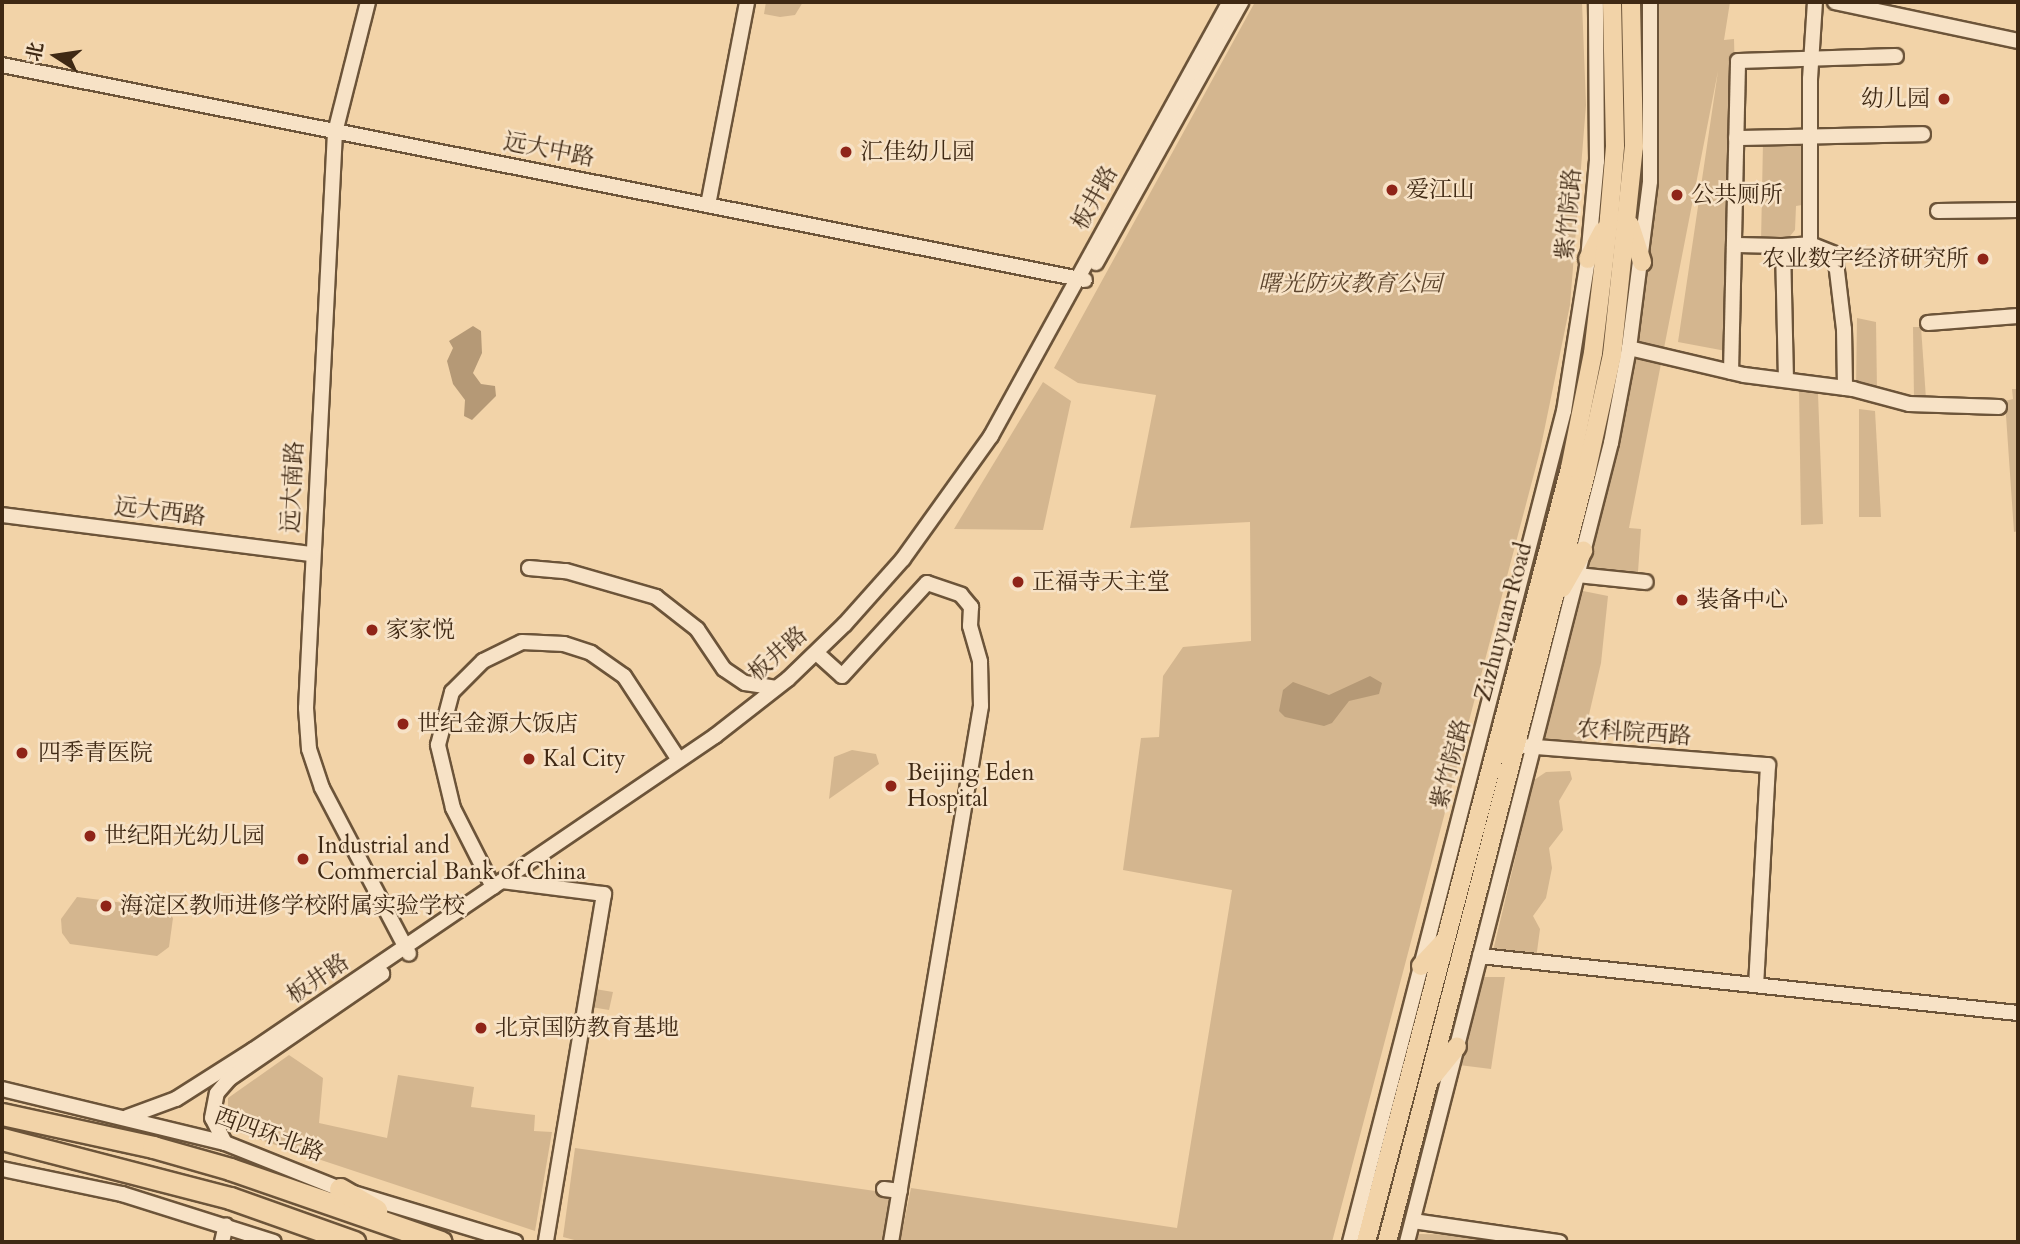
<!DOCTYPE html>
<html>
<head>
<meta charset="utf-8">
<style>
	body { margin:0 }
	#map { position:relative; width:2020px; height:1244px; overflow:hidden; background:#f2d3a8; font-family:Cardo,"Noto Serif SC",serif }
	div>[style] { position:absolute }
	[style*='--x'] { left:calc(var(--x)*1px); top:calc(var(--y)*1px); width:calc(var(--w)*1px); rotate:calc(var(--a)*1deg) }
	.green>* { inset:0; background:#d4b68f }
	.water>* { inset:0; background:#b59976 }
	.roads { filter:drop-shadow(2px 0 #6c5439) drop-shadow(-2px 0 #6c5439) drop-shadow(0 2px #6c5439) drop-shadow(0 -2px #6c5439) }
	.minor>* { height:14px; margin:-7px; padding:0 7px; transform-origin:7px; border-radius:7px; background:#f7e2c6 }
	.major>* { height:18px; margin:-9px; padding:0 9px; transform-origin:9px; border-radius:9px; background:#f2d3a8 }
	.highway>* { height:21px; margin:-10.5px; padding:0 10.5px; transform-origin:10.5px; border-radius:10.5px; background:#f2d3a8 }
	.dots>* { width:19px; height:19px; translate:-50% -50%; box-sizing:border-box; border:4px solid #f7e2c6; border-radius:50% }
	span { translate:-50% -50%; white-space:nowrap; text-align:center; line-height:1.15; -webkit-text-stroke:5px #f7e2c6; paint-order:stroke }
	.poi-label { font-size:23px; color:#3f2914 }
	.right { translate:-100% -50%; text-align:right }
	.left { translate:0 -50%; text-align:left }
	.street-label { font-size:23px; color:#3f2914 }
	.park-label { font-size:23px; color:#5d452d; font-style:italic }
	.frame { position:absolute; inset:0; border:4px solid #3f2914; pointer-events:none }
	.north { position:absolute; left:21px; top:21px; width:70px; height:70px; -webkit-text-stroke:5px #f7e2c6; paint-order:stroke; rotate:282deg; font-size:19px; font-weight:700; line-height:28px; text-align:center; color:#3f2914 }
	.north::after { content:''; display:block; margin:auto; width:24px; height:32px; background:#3f2914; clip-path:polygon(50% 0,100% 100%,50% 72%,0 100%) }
</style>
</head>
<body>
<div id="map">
	<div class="green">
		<i style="clip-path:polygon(766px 2px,803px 2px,795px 15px,780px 17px,764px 14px)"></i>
		<i style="clip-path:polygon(1255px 2px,1582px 2px,1586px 105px,1570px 305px,1540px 451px,1332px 1242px,900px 1242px,911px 1188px,1177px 1228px,1232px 890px,1123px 870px,1141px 738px,1159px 737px,1163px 676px,1183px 647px,1251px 641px,1250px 522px,1130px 528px,1156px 395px,1078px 383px,1054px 368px)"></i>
		<i style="clip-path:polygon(1730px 2px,1724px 40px,1734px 39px,1735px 78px,1726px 351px,1678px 342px,1718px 71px,1629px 528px,1641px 529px,1638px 572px,1588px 572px,1654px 189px,1657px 3px)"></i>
		<i style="clip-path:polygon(1808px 140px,1808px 204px,1796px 206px,1795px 230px,1786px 241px,1761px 242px,1763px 142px)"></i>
		<i style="clip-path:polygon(1857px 318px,1876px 322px,1877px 391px,1856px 389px)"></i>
		<i style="clip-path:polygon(1913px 327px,1921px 327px,1926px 399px,1914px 399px)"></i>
		<i style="clip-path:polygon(1043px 382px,1071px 401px,1043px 530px,954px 529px)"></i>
		<i style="clip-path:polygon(1799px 389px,1818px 394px,1823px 524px,1801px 525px)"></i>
		<i style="clip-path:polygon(2012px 389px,2018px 389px,2018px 531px,2014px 532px,2005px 401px,2013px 399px)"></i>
		<i style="clip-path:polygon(1859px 409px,1875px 411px,1881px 517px,1859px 517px)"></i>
		<i style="clip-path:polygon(1583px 591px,1608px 596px,1601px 663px,1581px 749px,1543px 747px)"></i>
		<i style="clip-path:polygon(852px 750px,876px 754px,879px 764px,829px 799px,834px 757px)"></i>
		<i style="clip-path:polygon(1570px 771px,1572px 779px,1559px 801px,1563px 830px,1549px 848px,1552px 868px,1546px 898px,1533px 916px,1540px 929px,1536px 959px,1492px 955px,1534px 780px,1546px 772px)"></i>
		<i style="clip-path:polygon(77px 897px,164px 908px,173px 918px,169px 947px,157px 956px,70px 944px,62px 933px,61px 919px)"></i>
		<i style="clip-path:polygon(1484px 977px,1505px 977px,1491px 1069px,1459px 1065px)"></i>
		<i style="clip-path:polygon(595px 989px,613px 992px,609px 1010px,591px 1007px)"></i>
		<i style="clip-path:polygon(289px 1055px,323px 1078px,319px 1123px,387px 1138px,398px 1075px,474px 1087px,471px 1107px,535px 1115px,534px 1131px,552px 1132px,535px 1231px,228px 1129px,228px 1098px)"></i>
		<i style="clip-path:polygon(575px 1148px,896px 1194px,886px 1242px,582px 1242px,563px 1237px)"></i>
		<i style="clip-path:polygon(1416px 1234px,1485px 1235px,1528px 1242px,1414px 1242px)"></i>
	</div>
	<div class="water">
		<i style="clip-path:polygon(473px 326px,481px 331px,482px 353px,473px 373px,481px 384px,495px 386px,496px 396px,472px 420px,464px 416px,465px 400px,453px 384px,447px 361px,453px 348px,449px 341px)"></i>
		<i style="clip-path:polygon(1370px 676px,1382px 683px,1379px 694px,1349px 701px,1332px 723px,1324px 726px,1285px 717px,1279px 711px,1283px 690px,1293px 682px,1329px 695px)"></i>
	</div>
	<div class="roads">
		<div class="minor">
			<i style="--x:368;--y:2;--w:134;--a:104.2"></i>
			<i style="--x:335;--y:132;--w:577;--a:92.88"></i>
			<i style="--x:306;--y:708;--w:41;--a:85.8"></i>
			<i style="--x:309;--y:749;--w:41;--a:71.6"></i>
			<i style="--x:322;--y:788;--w:187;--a:62.3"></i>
			<i style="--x:1835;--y:2;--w:187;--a:12"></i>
			<i style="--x:2;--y:65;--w:1104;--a:11.23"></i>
			<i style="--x:1736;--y:138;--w:187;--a:-1.2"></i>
			<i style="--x:708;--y:205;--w:207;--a:-79.1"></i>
			<i style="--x:1938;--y:211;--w:80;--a:-0.7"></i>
			<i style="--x:1810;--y:244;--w:27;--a:22"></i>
			<i style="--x:1835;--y:254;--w:76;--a:83.2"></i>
			<i style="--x:1844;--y:329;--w:59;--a:89"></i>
			<i style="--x:1734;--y:245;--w:49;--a:1.2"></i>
			<i style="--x:1096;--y:263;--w:299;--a:-60.9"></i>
			<i style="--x:1928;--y:323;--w:90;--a:-4.4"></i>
			<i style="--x:1629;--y:348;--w:118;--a:13.2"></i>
			<i style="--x:1744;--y:375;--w:110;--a:7.3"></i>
			<i style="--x:1853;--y:389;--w:58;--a:15"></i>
			<i style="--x:1909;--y:404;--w:90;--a:1.9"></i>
			<i style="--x:1731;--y:372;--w:311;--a:-88.7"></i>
			<i style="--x:1738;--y:61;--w:158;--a:-1.8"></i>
			<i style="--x:1786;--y:380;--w:134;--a:-91.3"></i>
			<i style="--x:1783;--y:246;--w:27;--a:-4"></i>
			<i style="--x:1810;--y:244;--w:165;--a:-90"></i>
			<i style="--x:1810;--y:79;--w:77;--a:-86.3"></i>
			<i style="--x:2;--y:515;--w:312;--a:7.2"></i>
			<i style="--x:529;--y:568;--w:37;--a:5"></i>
			<i style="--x:566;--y:571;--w:94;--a:16.1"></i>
			<i style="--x:656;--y:597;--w:52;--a:38"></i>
			<i style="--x:697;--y:629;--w:48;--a:56"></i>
			<i style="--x:724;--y:669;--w:25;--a:34"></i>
			<i style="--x:745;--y:683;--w:30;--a:9"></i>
			<i style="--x:1577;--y:575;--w:69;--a:5.8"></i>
			<i style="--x:821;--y:657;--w:28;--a:42"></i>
			<i style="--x:842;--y:676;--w:126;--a:-47.6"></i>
			<i style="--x:927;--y:583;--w:36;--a:19"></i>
			<i style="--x:961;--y:595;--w:16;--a:50"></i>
			<i style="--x:971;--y:607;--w:19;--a:93"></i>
			<i style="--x:970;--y:626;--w:37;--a:74"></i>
			<i style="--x:980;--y:662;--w:44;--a:88.7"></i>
			<i style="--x:981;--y:706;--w:544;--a:99.53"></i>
			<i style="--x:1524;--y:746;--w:245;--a:4.5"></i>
			<i style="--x:1768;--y:765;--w:219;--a:93.1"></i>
			<i style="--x:502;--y:881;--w:103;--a:7.3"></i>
			<i style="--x:604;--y:894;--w:353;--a:99.5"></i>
			<i style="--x:493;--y:887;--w:89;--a:-116.9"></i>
			<i style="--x:453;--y:808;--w:65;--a:-103.4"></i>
			<i style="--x:438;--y:745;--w:55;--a:-75.2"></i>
			<i style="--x:452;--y:692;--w:44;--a:-45"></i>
			<i style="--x:483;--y:661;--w:43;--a:-26"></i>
			<i style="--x:522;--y:642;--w:42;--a:2.7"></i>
			<i style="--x:564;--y:644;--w:28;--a:18"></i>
			<i style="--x:591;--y:653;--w:40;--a:34.9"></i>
			<i style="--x:624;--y:676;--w:100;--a:56.8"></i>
			<i style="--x:1480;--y:956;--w:541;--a:6.05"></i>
			<i style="--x:2;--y:1089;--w:229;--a:13.6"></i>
			<i style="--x:225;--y:1143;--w:124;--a:21.8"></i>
			<i style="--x:340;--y:1189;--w:183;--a:16.8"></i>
			<i style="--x:127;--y:1117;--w:52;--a:-20.2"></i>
			<i style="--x:176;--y:1099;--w:91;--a:-32.5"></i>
			<i style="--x:253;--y:1050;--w:559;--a:-34.2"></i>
			<i style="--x:715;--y:736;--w:93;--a:-38"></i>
			<i style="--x:788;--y:679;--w:79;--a:-44"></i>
			<i style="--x:845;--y:624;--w:87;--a:-48.3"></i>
			<i style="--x:903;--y:559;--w:151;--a:-54.4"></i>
			<i style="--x:991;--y:436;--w:495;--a:-61.2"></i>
			<i style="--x:225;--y:1143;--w:28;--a:-117"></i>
			<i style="--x:212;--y:1118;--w:25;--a:-79"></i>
			<i style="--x:217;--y:1093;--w:18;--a:-49"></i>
			<i style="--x:229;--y:1079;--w:186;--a:-34.5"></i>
			<i style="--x:2;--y:1169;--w:123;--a:11.8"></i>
			<i style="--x:122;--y:1194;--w:159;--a:17.5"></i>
			<i style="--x:884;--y:1189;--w:16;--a:7"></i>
			<i style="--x:1413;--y:1221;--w:148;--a:8.2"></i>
			<i style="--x:222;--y:1242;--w:17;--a:-77"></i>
			<i style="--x:1350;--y:1242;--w:858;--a:-75.56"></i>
			<i style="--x:1564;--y:411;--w:154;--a:-81"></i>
			<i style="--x:1588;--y:259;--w:98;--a:-84.8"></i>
			<i style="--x:1597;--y:161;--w:159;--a:-90.4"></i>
			<i style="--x:1407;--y:1242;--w:825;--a:-75.68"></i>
			<i style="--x:1611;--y:443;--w:97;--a:-79.3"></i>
			<i style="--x:1629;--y:348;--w:168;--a:-82.8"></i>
			<i style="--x:1650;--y:181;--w:179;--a:-90"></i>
		</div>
		<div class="major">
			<i style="--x:1630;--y:225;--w:39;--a:72"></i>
			<i style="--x:1588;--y:259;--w:32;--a:-62"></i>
			<i style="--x:1562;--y:588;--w:43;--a:-60.4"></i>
			<i style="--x:1421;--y:966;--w:34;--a:-47"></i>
			<i style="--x:1433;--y:1076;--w:38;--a:-51"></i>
			<i style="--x:1366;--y:1242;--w:800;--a:-75.23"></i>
			<i style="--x:1570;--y:468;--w:117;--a:-78.7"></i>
			<i style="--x:1593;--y:353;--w:136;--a:-83.2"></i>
			<i style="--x:1609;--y:218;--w:72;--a:-85.2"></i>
			<i style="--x:1615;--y:146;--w:144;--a:-91.2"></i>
			<i style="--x:1387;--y:1242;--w:794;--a:-75.49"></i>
			<i style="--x:1586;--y:473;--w:121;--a:-77.6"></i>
			<i style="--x:1612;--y:355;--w:209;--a:-84"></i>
			<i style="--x:1634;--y:147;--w:145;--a:-91.2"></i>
		</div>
		<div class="highway">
			<i style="--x:2;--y:1114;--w:155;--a:12.3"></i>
			<i style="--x:153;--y:1147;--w:80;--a:15.9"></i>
			<i style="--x:230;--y:1169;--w:223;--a:19.1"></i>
			<i style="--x:2;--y:1139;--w:236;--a:14.5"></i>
			<i style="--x:230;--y:1198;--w:132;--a:19.5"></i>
			<i style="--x:340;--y:1189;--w:42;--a:30.3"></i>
		</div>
	</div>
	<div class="dots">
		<i style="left:1944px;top:99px;background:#8f2418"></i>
		<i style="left:846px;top:152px;background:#8f2418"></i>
		<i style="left:1392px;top:190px;background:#8f2418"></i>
		<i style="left:1677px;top:195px;background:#8f2418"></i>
		<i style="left:1983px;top:259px;background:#8f2418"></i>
		<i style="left:1018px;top:582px;background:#8f2418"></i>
		<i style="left:1682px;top:600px;background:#8f2418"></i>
		<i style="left:372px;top:630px;background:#8f2418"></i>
		<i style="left:403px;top:724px;background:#8f2418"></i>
		<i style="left:22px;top:753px;background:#8f2418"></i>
		<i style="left:529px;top:759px;background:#8f2418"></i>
		<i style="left:891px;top:786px;background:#8f2418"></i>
		<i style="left:90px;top:836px;background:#8f2418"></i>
		<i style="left:303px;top:859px;background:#8f2418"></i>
		<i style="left:106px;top:906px;background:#8f2418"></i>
		<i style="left:481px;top:1028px;background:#8f2418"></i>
	</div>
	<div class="poi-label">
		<span class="right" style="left:1930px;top:99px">幼儿园</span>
		<span class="left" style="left:860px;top:152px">汇佳幼儿园</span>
		<span class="left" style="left:1406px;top:190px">爱江山</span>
		<span class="left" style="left:1691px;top:195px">公共厕所</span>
		<span class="right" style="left:1969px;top:259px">农业数字经济研究所</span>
		<span class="left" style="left:1032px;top:582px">正福寺天主堂</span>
		<span class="left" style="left:1696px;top:600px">装备中心</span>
		<span class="left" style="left:386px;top:630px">家家悦</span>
		<span class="left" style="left:417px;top:724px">世纪金源大饭店</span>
		<span class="left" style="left:38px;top:753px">四季青医院</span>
		<span class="left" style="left:543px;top:759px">Kal City</span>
		<span class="left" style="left:907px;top:786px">Beijing Eden<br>Hospital</span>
		<span class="left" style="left:104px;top:836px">世纪阳光幼儿园</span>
		<span class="left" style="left:317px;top:859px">Industrial and<br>Commercial Bank of China</span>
		<span class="left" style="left:120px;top:906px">海淀区教师进修学校附属实验学校</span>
		<span class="left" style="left:495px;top:1028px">北京国防教育基地</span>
	</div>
	<div class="street-label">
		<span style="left:549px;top:150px;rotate:11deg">远大中路</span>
		<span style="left:1095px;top:198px;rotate:-61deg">板井路</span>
		<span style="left:1569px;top:214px;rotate:-85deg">紫竹院路</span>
		<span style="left:293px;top:487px;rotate:-87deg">远大南路</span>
		<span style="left:160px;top:512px;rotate:7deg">远大西路</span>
		<span style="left:1504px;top:622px;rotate:-75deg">Zizhuyuan Road</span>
		<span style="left:778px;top:654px;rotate:-41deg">板井路</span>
		<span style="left:1634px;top:733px;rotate:4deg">农科院西路</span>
		<span style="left:1451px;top:764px;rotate:-75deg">紫竹院路</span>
		<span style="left:318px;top:979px;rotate:-34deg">板井路</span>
		<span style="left:269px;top:1135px;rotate:20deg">西四环北路</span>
	</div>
	<div class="park-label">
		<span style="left:1350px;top:284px">曙光防灾教育公园</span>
	</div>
	<div class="frame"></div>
	<div class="north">北</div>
</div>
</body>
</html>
